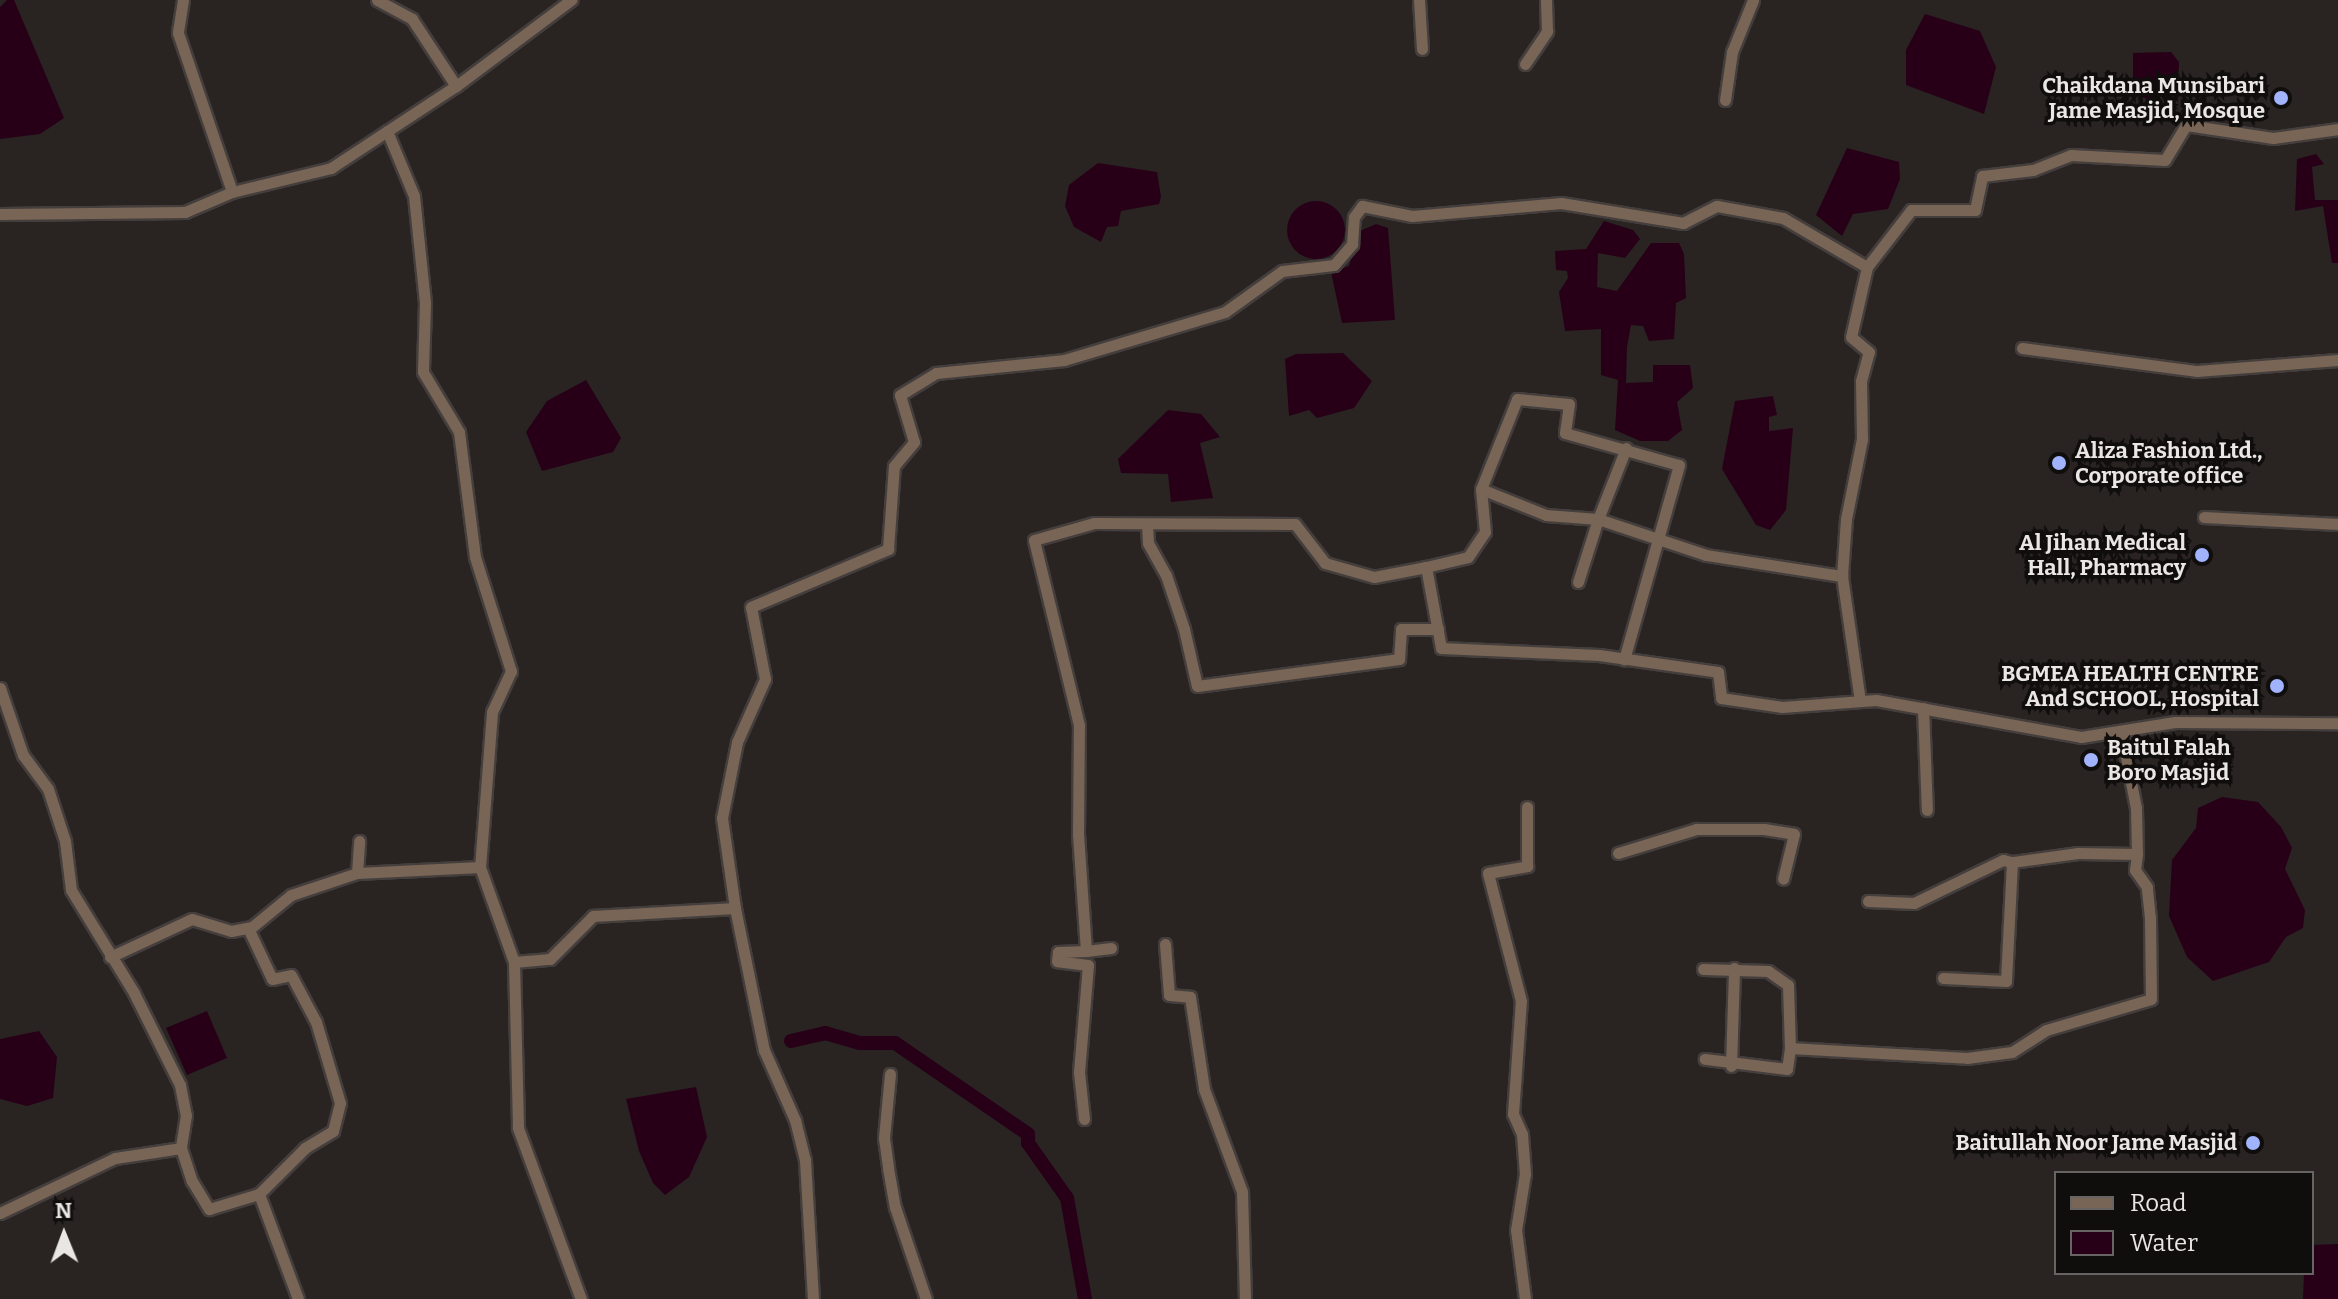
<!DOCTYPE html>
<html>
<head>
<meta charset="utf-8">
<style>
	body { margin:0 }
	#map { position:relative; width:2338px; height:1299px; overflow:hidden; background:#292322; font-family:Bitter,serif }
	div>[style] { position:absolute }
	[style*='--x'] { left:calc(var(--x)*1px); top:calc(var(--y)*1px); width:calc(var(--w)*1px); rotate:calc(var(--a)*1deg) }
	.water>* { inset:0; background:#270018 }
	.round { border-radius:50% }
	.canal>* { height:14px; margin:-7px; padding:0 7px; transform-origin:7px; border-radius:7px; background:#270018 }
	.roads { filter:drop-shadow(2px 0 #443e3d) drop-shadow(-2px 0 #443e3d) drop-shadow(0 2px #443e3d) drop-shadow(0 -2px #443e3d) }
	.minor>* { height:11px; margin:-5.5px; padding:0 5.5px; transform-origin:5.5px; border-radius:5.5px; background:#786555 }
	.dots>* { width:22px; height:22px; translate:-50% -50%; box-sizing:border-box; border:4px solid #100d0d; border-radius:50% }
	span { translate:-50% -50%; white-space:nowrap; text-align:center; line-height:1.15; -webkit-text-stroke:7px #100d0d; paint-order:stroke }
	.poi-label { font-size:22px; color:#eae6e4; font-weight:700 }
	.right { translate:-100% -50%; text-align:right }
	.left { translate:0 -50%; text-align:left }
	.legend { position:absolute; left:2054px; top:1171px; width:260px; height:104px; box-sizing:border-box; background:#100d0d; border:2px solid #676463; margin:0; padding:10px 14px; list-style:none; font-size:24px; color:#eae6e4 }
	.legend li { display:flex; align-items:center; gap:16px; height:40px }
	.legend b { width:40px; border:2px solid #676463 }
	.north { position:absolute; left:24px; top:1195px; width:80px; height:80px; -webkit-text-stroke:6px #100d0d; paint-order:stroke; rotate:359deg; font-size:22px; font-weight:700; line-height:32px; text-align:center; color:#eae6e4 }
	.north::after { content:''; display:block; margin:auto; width:28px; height:36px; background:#eae6e4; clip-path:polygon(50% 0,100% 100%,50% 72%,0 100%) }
</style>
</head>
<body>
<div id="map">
	<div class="water">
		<i style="clip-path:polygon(7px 0,14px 0,64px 118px,40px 134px,0 139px,0 7px)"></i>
		<i style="clip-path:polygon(1925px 14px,1980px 31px,1996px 67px,1984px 114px,1906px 85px,1906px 50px)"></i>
		<i style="clip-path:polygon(2171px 52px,2179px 62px,2178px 86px,2150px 101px,2133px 91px,2133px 53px)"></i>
		<i style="clip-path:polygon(1847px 148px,1899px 162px,1900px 179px,1888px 209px,1853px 214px,1842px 236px,1816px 215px)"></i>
		<i style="clip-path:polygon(2316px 154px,2324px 164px,2312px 167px,2315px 200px,2338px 200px,2338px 263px,2332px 263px,2323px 206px,2295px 211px,2297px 159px)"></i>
		<i style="clip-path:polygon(1098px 163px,1157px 172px,1161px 197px,1159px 204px,1121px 211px,1118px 226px,1107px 227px,1101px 242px,1074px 227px,1065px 206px,1069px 185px)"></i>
		<i class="round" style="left:1287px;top:201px;width:58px;height:58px"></i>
		<i style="clip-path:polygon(1604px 221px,1633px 230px,1640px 239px,1625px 258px,1598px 253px,1597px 287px,1617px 291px,1651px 243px,1679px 243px,1684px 254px,1686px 298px,1676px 303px,1674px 339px,1649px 341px,1643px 326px,1631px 325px,1627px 347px,1626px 383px,1653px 382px,1653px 365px,1690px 365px,1693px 388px,1677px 402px,1682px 430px,1668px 441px,1640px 441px,1615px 430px,1618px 380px,1601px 375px,1601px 329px,1565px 331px,1559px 292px,1568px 278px,1567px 271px,1556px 270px,1555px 251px,1586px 249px)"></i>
		<i style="clip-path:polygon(1376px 224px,1388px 228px,1395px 320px,1342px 323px,1331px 272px,1349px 266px,1360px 231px)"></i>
		<i style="clip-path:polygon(1343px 353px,1372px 381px,1354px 408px,1317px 418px,1309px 410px,1289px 416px,1285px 359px,1296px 354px)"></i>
		<i style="clip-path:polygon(586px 380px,621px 438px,613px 452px,542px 471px,526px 432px,547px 401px)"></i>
		<i style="clip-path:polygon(1773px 396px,1777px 415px,1769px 417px,1769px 431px,1793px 428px,1786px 510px,1770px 530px,1756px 525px,1722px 469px,1735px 401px)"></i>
		<i style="clip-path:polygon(1168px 410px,1201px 414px,1220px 437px,1200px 443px,1213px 498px,1171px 502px,1168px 474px,1121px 473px,1118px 459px)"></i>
		<i style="clip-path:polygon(2222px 797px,2258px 802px,2281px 827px,2292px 848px,2285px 869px,2305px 910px,2303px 928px,2286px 937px,2269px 962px,2213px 981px,2187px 957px,2169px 916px,2170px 896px,2172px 860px,2196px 828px,2198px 808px)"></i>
		<i style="clip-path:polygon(207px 1011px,227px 1058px,187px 1075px,166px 1028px)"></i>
		<i style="clip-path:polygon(39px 1031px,57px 1057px,53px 1098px,27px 1106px,0 1099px,0 1039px)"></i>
		<i style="clip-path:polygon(696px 1087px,707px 1137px,689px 1177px,665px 1195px,653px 1183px,639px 1151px,626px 1099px)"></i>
		<i style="clip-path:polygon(2338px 1244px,2338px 1299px,2303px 1299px,2304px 1273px,2312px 1273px,2312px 1245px)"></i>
	</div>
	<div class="canal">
		<i style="--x:791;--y:1041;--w:35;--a:-13"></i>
		<i style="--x:825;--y:1033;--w:36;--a:16"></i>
		<i style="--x:860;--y:1043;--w:35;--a:0"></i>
		<i style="--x:895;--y:1043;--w:161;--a:34.4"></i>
		<i style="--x:1028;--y:1134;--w:9;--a:90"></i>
		<i style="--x:1028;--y:1143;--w:67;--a:54.7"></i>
		<i style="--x:1067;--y:1198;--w:103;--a:79.9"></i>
	</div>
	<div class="roads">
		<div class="minor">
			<i style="--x:183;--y:0;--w:33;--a:99"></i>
			<i style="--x:178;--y:33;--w:168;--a:71.2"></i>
			<i style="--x:377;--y:0;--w:40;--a:28"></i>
			<i style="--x:412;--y:19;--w:80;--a:56.7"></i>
			<i style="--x:1419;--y:0;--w:49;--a:86.5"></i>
			<i style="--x:1525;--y:64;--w:40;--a:-56"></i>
			<i style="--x:1547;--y:31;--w:31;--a:-92"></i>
			<i style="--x:1725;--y:100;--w:49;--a:-81.7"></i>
			<i style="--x:1732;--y:52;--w:56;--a:-68"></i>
			<i style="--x:387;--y:131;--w:70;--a:67.4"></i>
			<i style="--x:414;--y:196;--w:108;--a:84.1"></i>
			<i style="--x:425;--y:303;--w:69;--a:91.7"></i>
			<i style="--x:423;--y:372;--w:70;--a:59"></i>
			<i style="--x:459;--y:432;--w:126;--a:82.7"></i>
			<i style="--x:475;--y:557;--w:120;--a:72.5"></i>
			<i style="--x:511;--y:671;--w:45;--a:114.9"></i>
			<i style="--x:492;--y:712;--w:155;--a:94.4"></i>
			<i style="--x:480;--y:867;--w:101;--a:70.3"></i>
			<i style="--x:514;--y:962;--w:166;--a:88.6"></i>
			<i style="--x:518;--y:1128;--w:182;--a:69.8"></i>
			<i style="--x:0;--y:214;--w:185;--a:-0.6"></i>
			<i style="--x:185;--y:212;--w:51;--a:-23.1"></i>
			<i style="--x:232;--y:192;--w:102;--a:-13.6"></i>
			<i style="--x:331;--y:168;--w:149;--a:-33.3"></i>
			<i style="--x:456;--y:86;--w:144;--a:-36.8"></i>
			<i style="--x:2022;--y:348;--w:177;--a:7.5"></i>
			<i style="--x:2197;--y:371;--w:141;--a:-4.5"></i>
			<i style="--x:1626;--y:448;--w:76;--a:111.5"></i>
			<i style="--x:1598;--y:519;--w:114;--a:18.4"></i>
			<i style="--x:1706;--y:555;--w:138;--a:8.8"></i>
			<i style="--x:1481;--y:489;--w:70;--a:21.8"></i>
			<i style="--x:1546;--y:515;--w:52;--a:4.4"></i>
			<i style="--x:1598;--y:519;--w:66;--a:107.6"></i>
			<i style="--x:2204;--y:517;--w:134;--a:3"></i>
			<i style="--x:1147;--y:524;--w:19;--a:87"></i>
			<i style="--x:1148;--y:543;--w:37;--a:61"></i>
			<i style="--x:1166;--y:575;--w:57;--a:71.6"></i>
			<i style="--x:1184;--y:629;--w:58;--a:77.2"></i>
			<i style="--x:1197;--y:686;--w:204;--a:-7.6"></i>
			<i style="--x:1399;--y:659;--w:30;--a:-86"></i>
			<i style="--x:1401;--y:629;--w:37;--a:0"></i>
			<i style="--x:1426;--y:567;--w:43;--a:-13.4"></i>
			<i style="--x:1468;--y:557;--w:30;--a:-56"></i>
			<i style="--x:1485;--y:532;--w:43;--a:-95.3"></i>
			<i style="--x:1481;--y:489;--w:97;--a:-68.2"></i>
			<i style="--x:1517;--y:399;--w:52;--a:5.5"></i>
			<i style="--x:1569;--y:404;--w:29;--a:98"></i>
			<i style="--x:1565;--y:433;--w:118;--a:15.7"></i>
			<i style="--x:1679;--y:465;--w:202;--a:105.8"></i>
			<i style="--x:0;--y:688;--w:71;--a:71.1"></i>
			<i style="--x:23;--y:755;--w:42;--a:53.7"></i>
			<i style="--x:48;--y:789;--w:55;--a:71.9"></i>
			<i style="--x:65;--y:841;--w:49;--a:83"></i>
			<i style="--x:71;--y:890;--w:121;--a:58.5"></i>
			<i style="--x:134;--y:993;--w:103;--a:63.4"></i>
			<i style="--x:180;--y:1085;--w:31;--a:79"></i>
			<i style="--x:186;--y:1115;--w:33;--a:99"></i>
			<i style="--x:181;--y:1148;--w:35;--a:72"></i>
			<i style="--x:192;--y:1181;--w:33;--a:59"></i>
			<i style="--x:209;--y:1209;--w:52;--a:-16.7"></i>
			<i style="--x:259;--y:1194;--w:112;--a:69.6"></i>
			<i style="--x:1860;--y:701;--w:126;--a:-98.2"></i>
			<i style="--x:1842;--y:576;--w:57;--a:-86"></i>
			<i style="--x:1846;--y:519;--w:82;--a:-78.7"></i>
			<i style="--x:1862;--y:439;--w:58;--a:-91"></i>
			<i style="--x:1861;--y:381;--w:30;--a:-75"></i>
			<i style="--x:1869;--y:352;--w:23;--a:-140"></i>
			<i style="--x:1851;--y:337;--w:72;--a:-77.1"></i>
			<i style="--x:1923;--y:708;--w:102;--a:87.8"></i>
			<i style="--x:2121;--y:731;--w:78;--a:79"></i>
			<i style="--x:2136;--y:808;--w:46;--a:88.8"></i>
			<i style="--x:1618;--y:853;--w:82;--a:-17.1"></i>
			<i style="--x:1696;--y:829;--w:68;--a:0"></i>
			<i style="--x:1764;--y:829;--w:30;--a:9"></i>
			<i style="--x:1794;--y:834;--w:46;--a:103.7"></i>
			<i style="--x:357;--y:873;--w:123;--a:-2.8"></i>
			<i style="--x:1868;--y:901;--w:46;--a:2.5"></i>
			<i style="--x:1914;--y:903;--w:99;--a:-25.8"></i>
			<i style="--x:2003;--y:860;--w:9;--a:13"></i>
			<i style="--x:735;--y:908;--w:145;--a:78.5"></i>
			<i style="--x:764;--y:1050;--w:77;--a:66.1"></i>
			<i style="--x:795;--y:1120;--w:41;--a:76"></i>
			<i style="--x:805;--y:1160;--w:139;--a:86.7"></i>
			<i style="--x:248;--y:928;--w:56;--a:64.8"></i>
			<i style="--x:272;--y:979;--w:19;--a:-12"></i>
			<i style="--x:291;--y:975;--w:53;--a:62"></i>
			<i style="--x:316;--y:1022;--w:84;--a:73.5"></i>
			<i style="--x:340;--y:1103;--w:29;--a:104"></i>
			<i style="--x:333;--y:1131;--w:33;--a:149"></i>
			<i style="--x:305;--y:1148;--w:65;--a:135"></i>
			<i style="--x:1165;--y:944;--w:51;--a:85.5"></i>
			<i style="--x:1169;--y:995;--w:21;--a:5"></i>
			<i style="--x:1190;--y:997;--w:93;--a:81.3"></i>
			<i style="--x:1204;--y:1089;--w:110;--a:69.7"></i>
			<i style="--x:1242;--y:1192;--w:107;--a:88.4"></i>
			<i style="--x:1111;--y:948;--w:25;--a:173"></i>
			<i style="--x:1086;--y:951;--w:117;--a:-93.9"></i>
			<i style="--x:1078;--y:834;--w:109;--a:-89.5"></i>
			<i style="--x:1079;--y:725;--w:190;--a:-103.7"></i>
			<i style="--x:1034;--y:540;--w:62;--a:-15.8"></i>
			<i style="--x:1094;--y:523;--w:201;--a:0.3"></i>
			<i style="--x:1295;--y:524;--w:49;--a:52.4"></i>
			<i style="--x:1325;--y:563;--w:51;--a:15.9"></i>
			<i style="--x:1374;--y:577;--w:53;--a:-10.9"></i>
			<i style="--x:1426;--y:567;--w:82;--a:79.5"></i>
			<i style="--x:1441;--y:648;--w:158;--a:2.5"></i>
			<i style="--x:1599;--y:655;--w:120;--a:8.1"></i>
			<i style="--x:1718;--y:672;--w:26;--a:83"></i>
			<i style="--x:1721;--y:698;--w:62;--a:8.4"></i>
			<i style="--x:1782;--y:707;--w:94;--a:-4.3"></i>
			<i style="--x:1876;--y:700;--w:208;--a:10.2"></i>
			<i style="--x:2081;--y:737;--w:95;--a:-9.1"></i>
			<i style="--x:2175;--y:722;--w:163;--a:0.4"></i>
			<i style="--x:110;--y:957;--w:90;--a:-24.9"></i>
			<i style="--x:192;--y:919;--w:41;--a:17.1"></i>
			<i style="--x:231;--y:931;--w:21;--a:-11"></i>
			<i style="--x:252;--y:927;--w:50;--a:-39.4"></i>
			<i style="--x:291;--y:895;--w:70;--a:-18.4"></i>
			<i style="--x:357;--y:873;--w:32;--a:-86"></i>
			<i style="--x:514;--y:962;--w:36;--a:-5"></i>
			<i style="--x:550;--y:959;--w:61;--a:-45"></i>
			<i style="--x:593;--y:916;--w:142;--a:-3.2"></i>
			<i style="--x:735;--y:908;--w:91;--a:-98.2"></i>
			<i style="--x:722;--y:818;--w:77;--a:-78.8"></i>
			<i style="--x:737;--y:742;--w:69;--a:-66"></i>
			<i style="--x:765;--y:679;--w:73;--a:-101"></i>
			<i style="--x:751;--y:607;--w:149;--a:-22.9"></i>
			<i style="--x:888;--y:549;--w:83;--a:-85.9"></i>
			<i style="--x:894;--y:466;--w:31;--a:-50"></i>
			<i style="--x:914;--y:442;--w:49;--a:-106.6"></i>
			<i style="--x:900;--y:395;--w:42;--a:-31.4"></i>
			<i style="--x:936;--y:373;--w:129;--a:-5.8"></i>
			<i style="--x:1064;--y:360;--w:168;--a:-16.6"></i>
			<i style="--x:1225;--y:312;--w:70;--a:-35.7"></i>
			<i style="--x:1282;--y:271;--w:52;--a:-6.6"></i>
			<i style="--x:1334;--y:265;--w:28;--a:-49"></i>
			<i style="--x:1352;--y:244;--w:27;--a:-86"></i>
			<i style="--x:1354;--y:217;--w:14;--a:-54"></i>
			<i style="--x:1362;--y:206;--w:51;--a:11.3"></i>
			<i style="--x:1412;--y:216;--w:150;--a:-5"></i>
			<i style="--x:1561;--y:203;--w:124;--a:9.3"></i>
			<i style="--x:1683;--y:223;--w:38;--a:-27"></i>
			<i style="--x:1717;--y:206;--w:67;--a:10.3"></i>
			<i style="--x:1783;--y:218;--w:97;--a:30.3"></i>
			<i style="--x:1867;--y:267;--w:72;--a:-52.3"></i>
			<i style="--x:1911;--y:210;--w:64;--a:0"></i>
			<i style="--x:1975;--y:210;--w:35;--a:-78"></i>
			<i style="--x:1982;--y:176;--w:51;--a:-6.7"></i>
			<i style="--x:2033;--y:170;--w:41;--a:-21.5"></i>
			<i style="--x:2071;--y:155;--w:94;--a:3"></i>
			<i style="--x:2165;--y:160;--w:41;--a:-59"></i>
			<i style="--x:2186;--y:125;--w:88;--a:8.5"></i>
			<i style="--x:2273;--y:138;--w:66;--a:-7.9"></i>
			<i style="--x:1703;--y:969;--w:65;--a:1.8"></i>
			<i style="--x:1768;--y:971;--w:24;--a:35"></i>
			<i style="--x:1788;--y:985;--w:63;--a:88.2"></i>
			<i style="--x:1790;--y:1048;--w:21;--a:98"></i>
			<i style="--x:1787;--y:1069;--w:83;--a:-173"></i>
			<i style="--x:1790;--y:1048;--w:177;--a:3.2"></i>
			<i style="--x:1967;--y:1058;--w:45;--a:-7.6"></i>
			<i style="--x:2012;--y:1052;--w:40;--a:-32.9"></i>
			<i style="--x:2046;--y:1030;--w:109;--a:-16.4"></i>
			<i style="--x:2151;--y:999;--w:81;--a:-90.7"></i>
			<i style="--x:2150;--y:918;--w:31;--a:-96"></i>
			<i style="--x:2147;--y:887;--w:21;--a:-125"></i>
			<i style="--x:2135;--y:870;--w:16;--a:-83"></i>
			<i style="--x:2137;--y:854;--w:59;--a:-179"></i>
			<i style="--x:2078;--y:853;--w:67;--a:172.2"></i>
			<i style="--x:2012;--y:862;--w:119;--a:92.9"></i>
			<i style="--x:2006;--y:981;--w:63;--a:-177.3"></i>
			<i style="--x:1731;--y:1066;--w:98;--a:-88.2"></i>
			<i style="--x:890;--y:1074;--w:64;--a:95.4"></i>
			<i style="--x:884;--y:1138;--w:30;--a:82"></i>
			<i style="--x:888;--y:1168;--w:40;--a:80"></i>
			<i style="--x:895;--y:1207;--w:97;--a:71.4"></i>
			<i style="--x:1084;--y:1119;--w:47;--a:-96.1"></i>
			<i style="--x:1079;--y:1072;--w:107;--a:-85.2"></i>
			<i style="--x:1088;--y:965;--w:31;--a:-173"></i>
			<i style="--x:1057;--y:961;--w:9;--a:-84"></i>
			<i style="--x:1058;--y:952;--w:28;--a:-2"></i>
			<i style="--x:0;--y:1213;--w:127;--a:-25.6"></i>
			<i style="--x:115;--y:1158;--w:67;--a:-8.6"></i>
			<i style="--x:1525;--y:1299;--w:70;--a:-97.4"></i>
			<i style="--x:1516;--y:1230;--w:57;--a:-80.9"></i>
			<i style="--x:1525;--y:1174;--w:40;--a:-94.3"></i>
			<i style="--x:1522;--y:1134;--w:22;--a:-114"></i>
			<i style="--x:1513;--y:1114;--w:113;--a:-86"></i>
			<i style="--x:1521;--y:1001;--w:132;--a:-104.5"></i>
			<i style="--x:1488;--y:873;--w:40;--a:-10"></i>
			<i style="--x:1527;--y:866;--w:59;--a:-90"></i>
		</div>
	</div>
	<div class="dots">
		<i style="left:2281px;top:98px;background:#a1b3fd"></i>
		<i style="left:2059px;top:463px;background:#a1b3fd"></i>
		<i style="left:2202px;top:555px;background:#a1b3fd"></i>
		<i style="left:2277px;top:686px;background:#a1b3fd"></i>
		<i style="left:2091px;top:760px;background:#a1b3fd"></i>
		<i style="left:2253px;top:1143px;background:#a1b3fd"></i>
	</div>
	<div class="poi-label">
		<span class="right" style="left:2265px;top:98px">Chaikdana Munsibari<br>Jame Masjid, Mosque</span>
		<span class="left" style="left:2075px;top:463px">Aliza Fashion Ltd.,<br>Corporate office</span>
		<span class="right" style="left:2186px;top:555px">Al Jihan Medical<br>Hall, Pharmacy</span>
		<span class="right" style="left:2259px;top:686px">BGMEA HEALTH CENTRE<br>And SCHOOL, Hospital</span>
		<span class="left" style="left:2107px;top:760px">Baitul Falah<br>Boro Masjid</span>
		<span class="right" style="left:2237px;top:1143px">Baitullah Noor Jame Masjid</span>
	</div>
	<ul class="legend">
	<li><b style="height:10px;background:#786555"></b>Road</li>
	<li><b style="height:22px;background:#270018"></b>Water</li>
	</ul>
	<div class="north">N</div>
</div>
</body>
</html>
